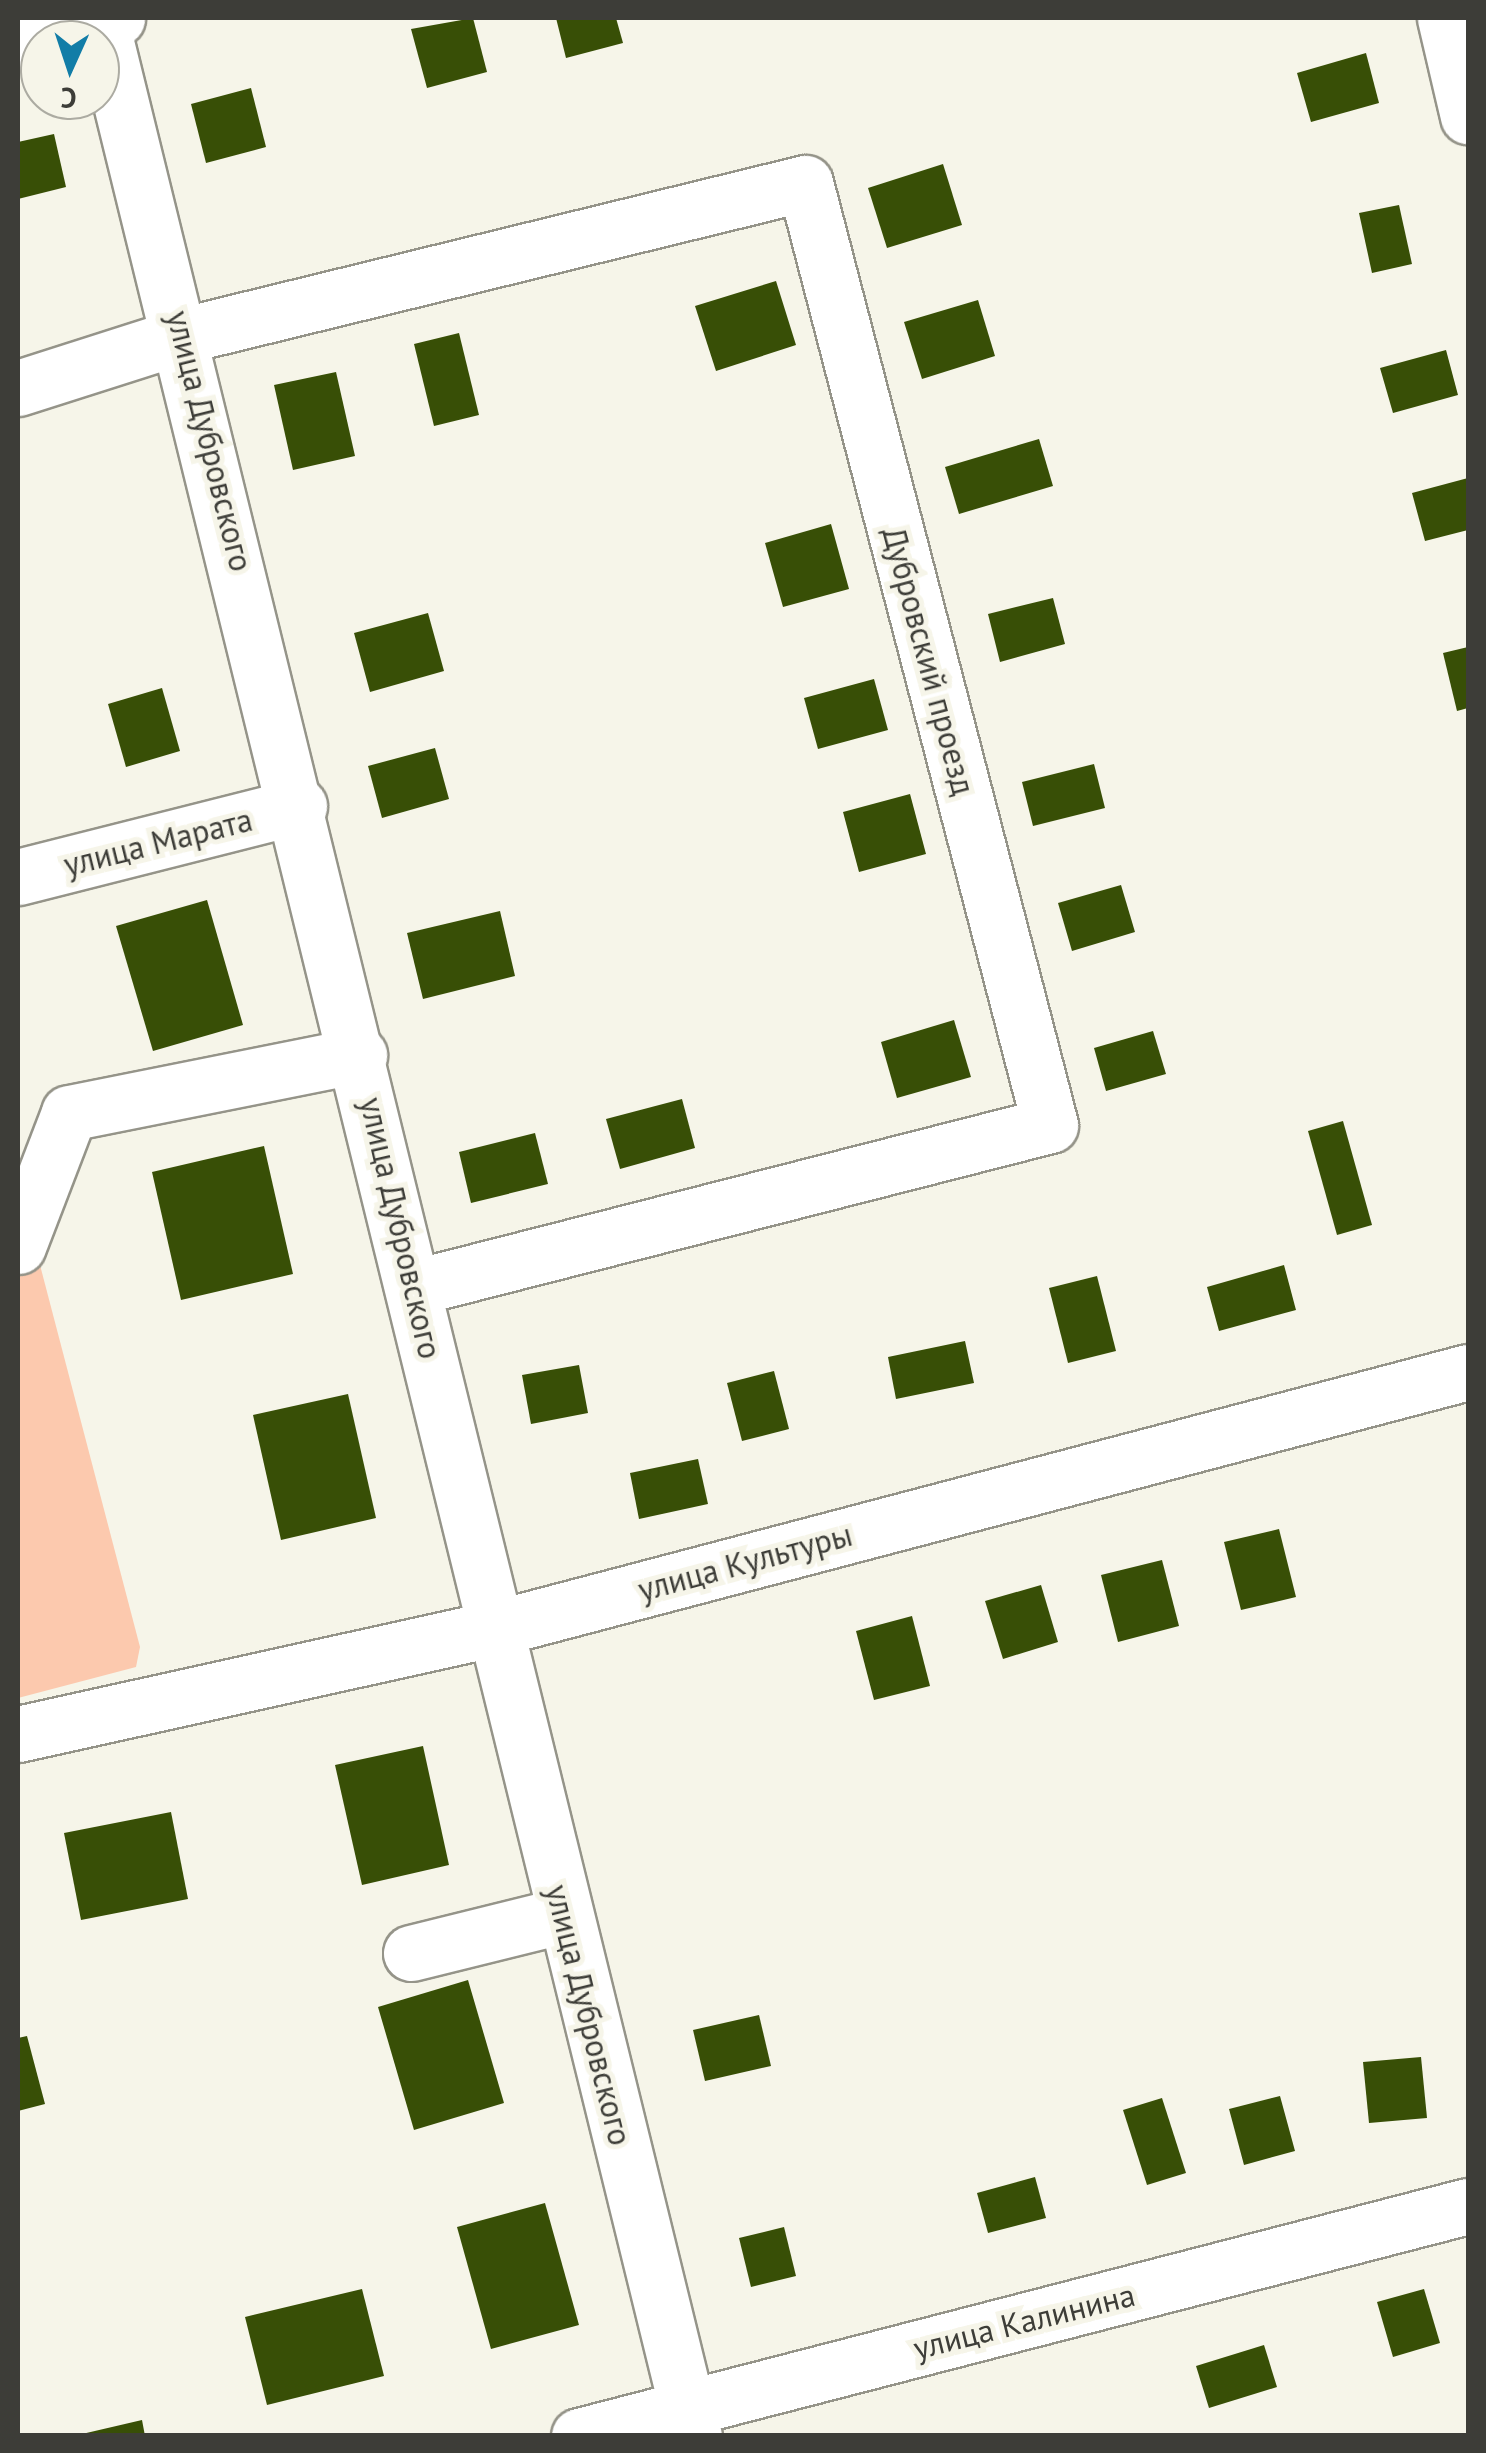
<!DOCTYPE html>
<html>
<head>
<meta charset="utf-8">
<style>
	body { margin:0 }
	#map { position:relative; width:1486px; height:2453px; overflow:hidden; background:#f6f5e9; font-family:"PT Sans",sans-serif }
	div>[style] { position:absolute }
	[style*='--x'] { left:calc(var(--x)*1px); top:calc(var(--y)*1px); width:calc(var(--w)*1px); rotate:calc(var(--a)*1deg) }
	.green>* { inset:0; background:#fcc9ae }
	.building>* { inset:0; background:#384f06 }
	.roads { filter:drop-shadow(2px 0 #959489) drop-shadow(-2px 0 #959489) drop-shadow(0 2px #959489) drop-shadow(0 -2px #959489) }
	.minor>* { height:55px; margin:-27.5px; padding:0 27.5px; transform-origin:27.5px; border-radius:27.5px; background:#fff }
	span { translate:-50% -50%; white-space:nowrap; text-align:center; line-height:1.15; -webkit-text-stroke:10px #f6f5e9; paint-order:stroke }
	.street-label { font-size:32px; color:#3d3d38 }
	.frame { position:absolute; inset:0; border:20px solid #3d3d38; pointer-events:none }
	.north { position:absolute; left:20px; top:20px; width:100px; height:100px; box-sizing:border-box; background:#f6f5e9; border:2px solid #acaba2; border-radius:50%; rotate:183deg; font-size:28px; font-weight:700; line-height:40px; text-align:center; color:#3d3d38 }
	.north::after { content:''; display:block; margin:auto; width:35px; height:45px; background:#127da7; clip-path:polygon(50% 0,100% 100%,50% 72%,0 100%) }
</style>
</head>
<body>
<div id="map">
	<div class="green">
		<i style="clip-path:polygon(18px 1181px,140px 1647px,136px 1667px,18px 1698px)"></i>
	</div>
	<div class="building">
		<i style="clip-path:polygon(473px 18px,487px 72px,427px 88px,411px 29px)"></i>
		<i style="clip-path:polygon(556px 18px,616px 18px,623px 43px,566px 58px)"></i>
		<i style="clip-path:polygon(1366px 53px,1379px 103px,1311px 122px,1297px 73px)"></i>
		<i style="clip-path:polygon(251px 88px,266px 147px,206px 163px,191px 104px)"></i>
		<i style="clip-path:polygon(54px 134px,66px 187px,18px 199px,18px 142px)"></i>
		<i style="clip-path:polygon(943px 164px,962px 225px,887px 248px,868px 188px)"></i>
		<i style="clip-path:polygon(1399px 205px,1412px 264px,1372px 273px,1359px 213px)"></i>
		<i style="clip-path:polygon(776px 281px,796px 345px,716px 371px,695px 306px)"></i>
		<i style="clip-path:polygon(978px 300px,995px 356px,922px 379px,904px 322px)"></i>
		<i style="clip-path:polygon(459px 333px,479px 415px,434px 426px,414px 344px)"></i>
		<i style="clip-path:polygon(1446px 350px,1458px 395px,1393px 413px,1380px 368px)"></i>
		<i style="clip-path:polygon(336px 372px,355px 456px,293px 470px,274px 385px)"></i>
		<i style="clip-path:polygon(1039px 439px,1053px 486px,959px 514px,945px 467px)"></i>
		<i style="clip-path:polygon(1468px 478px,1468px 530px,1425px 541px,1412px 493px)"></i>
		<i style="clip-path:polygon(831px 524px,849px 589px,783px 607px,765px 543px)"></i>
		<i style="clip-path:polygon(1053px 598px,1065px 644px,1000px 662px,988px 614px)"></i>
		<i style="clip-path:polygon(428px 613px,444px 671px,370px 692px,354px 633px)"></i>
		<i style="clip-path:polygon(1468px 647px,1468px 708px,1457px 711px,1443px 653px)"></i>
		<i style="clip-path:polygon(874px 679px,888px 730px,818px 749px,804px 698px)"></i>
		<i style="clip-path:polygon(162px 688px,180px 751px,126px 767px,108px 704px)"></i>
		<i style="clip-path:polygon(435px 748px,449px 799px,382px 818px,368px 766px)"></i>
		<i style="clip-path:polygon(1094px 764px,1105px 808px,1033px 826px,1022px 782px)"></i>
		<i style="clip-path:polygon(910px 794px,926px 854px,859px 872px,843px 812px)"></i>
		<i style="clip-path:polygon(1121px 885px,1135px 932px,1072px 951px,1058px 903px)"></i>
		<i style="clip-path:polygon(207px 900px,243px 1025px,153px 1051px,116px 926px)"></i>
		<i style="clip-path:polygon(500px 911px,515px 976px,423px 999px,407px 933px)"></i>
		<i style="clip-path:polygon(954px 1020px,971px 1077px,897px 1098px,881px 1042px)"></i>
		<i style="clip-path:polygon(1153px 1031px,1166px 1074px,1106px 1091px,1094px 1048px)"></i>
		<i style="clip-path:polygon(682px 1099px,695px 1148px,620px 1169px,606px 1119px)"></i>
		<i style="clip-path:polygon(1343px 1121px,1372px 1225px,1337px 1235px,1308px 1131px)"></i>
		<i style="clip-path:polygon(535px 1133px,548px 1184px,471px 1203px,459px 1152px)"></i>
		<i style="clip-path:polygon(264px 1146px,293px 1274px,181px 1300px,152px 1172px)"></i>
		<i style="clip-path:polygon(1284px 1265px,1296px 1310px,1219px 1331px,1207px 1287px)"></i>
		<i style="clip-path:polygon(1097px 1276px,1116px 1351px,1068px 1363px,1049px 1288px)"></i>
		<i style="clip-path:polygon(965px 1341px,974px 1383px,896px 1399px,888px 1357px)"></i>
		<i style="clip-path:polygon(579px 1365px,588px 1413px,531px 1424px,522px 1375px)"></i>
		<i style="clip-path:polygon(774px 1371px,789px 1429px,742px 1441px,727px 1383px)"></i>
		<i style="clip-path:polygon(348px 1394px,376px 1518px,281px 1540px,253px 1415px)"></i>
		<i style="clip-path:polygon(698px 1459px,708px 1504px,639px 1519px,630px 1473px)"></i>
		<i style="clip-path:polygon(1279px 1529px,1296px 1597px,1241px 1610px,1224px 1542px)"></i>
		<i style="clip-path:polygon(1162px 1560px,1179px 1626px,1118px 1642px,1101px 1575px)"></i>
		<i style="clip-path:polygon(1041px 1585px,1058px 1642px,1003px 1659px,985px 1601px)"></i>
		<i style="clip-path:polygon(912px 1616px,930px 1686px,874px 1700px,856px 1631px)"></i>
		<i style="clip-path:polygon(423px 1746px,449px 1865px,362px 1885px,335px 1765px)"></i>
		<i style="clip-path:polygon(171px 1812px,188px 1899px,81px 1920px,64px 1833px)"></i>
		<i style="clip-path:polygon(468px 1980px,504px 2103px,414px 2130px,378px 2007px)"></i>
		<i style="clip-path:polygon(759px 2015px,771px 2066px,705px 2081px,693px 2030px)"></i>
		<i style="clip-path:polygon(27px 2036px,45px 2104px,18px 2111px,18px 2038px)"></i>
		<i style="clip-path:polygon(1421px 2057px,1427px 2118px,1369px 2123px,1363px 2062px)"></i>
		<i style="clip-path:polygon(1280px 2096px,1295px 2151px,1244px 2165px,1229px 2109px)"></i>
		<i style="clip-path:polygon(1162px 2098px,1186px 2173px,1147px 2185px,1123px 2110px)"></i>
		<i style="clip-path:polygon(1035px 2177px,1046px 2218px,988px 2233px,977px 2193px)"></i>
		<i style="clip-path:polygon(545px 2203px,579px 2325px,491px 2349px,457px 2227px)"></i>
		<i style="clip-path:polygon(784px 2227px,796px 2276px,751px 2287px,739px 2238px)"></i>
		<i style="clip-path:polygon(362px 2289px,384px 2376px,267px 2405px,245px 2317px)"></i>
		<i style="clip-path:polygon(1424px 2289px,1440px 2343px,1393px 2357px,1377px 2302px)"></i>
		<i style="clip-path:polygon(1264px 2345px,1277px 2387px,1209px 2408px,1196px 2366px)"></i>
		<i style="clip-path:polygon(142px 2420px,145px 2436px,82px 2436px,82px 2434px)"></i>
	</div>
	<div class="roads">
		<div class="minor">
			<i style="--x:100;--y:18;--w:2490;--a:76.2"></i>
			<i style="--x:1445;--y:18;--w:101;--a:76.8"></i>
			<i style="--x:18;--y:42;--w:102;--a:-13.6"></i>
			<i style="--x:18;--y:388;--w:174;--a:-17.7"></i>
			<i style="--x:184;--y:335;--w:639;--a:-13.75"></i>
			<i style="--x:805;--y:183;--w:973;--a:75.42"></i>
			<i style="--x:1050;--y:1125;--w:654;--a:165.67"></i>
			<i style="--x:18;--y:877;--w:290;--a:-14.2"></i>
			<i style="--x:18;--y:1246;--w:142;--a:-69"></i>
			<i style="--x:69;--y:1113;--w:296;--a:-11.3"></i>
			<i style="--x:18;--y:1734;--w:486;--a:-12.5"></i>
			<i style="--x:493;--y:1629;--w:1008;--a:-14.77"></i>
			<i style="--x:411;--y:1953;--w:158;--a:-13.9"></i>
			<i style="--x:579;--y:2436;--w:918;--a:-14.51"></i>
		</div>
	</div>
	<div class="street-label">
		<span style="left:210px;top:441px;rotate:76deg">улица Дубровского</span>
		<span style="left:929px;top:661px;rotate:75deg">Дубровский проезд</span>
		<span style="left:158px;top:842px;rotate:-14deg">улица Марата</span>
		<span style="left:401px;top:1228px;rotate:77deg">улица Дубровского</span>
		<span style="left:745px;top:1562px;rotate:-15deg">улица Культуры</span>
		<span style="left:589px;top:2015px;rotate:76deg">улица Дубровского</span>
		<span style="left:1024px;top:2321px;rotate:-14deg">улица Калинина</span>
	</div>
	<div class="frame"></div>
	<div class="north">С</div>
</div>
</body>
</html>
